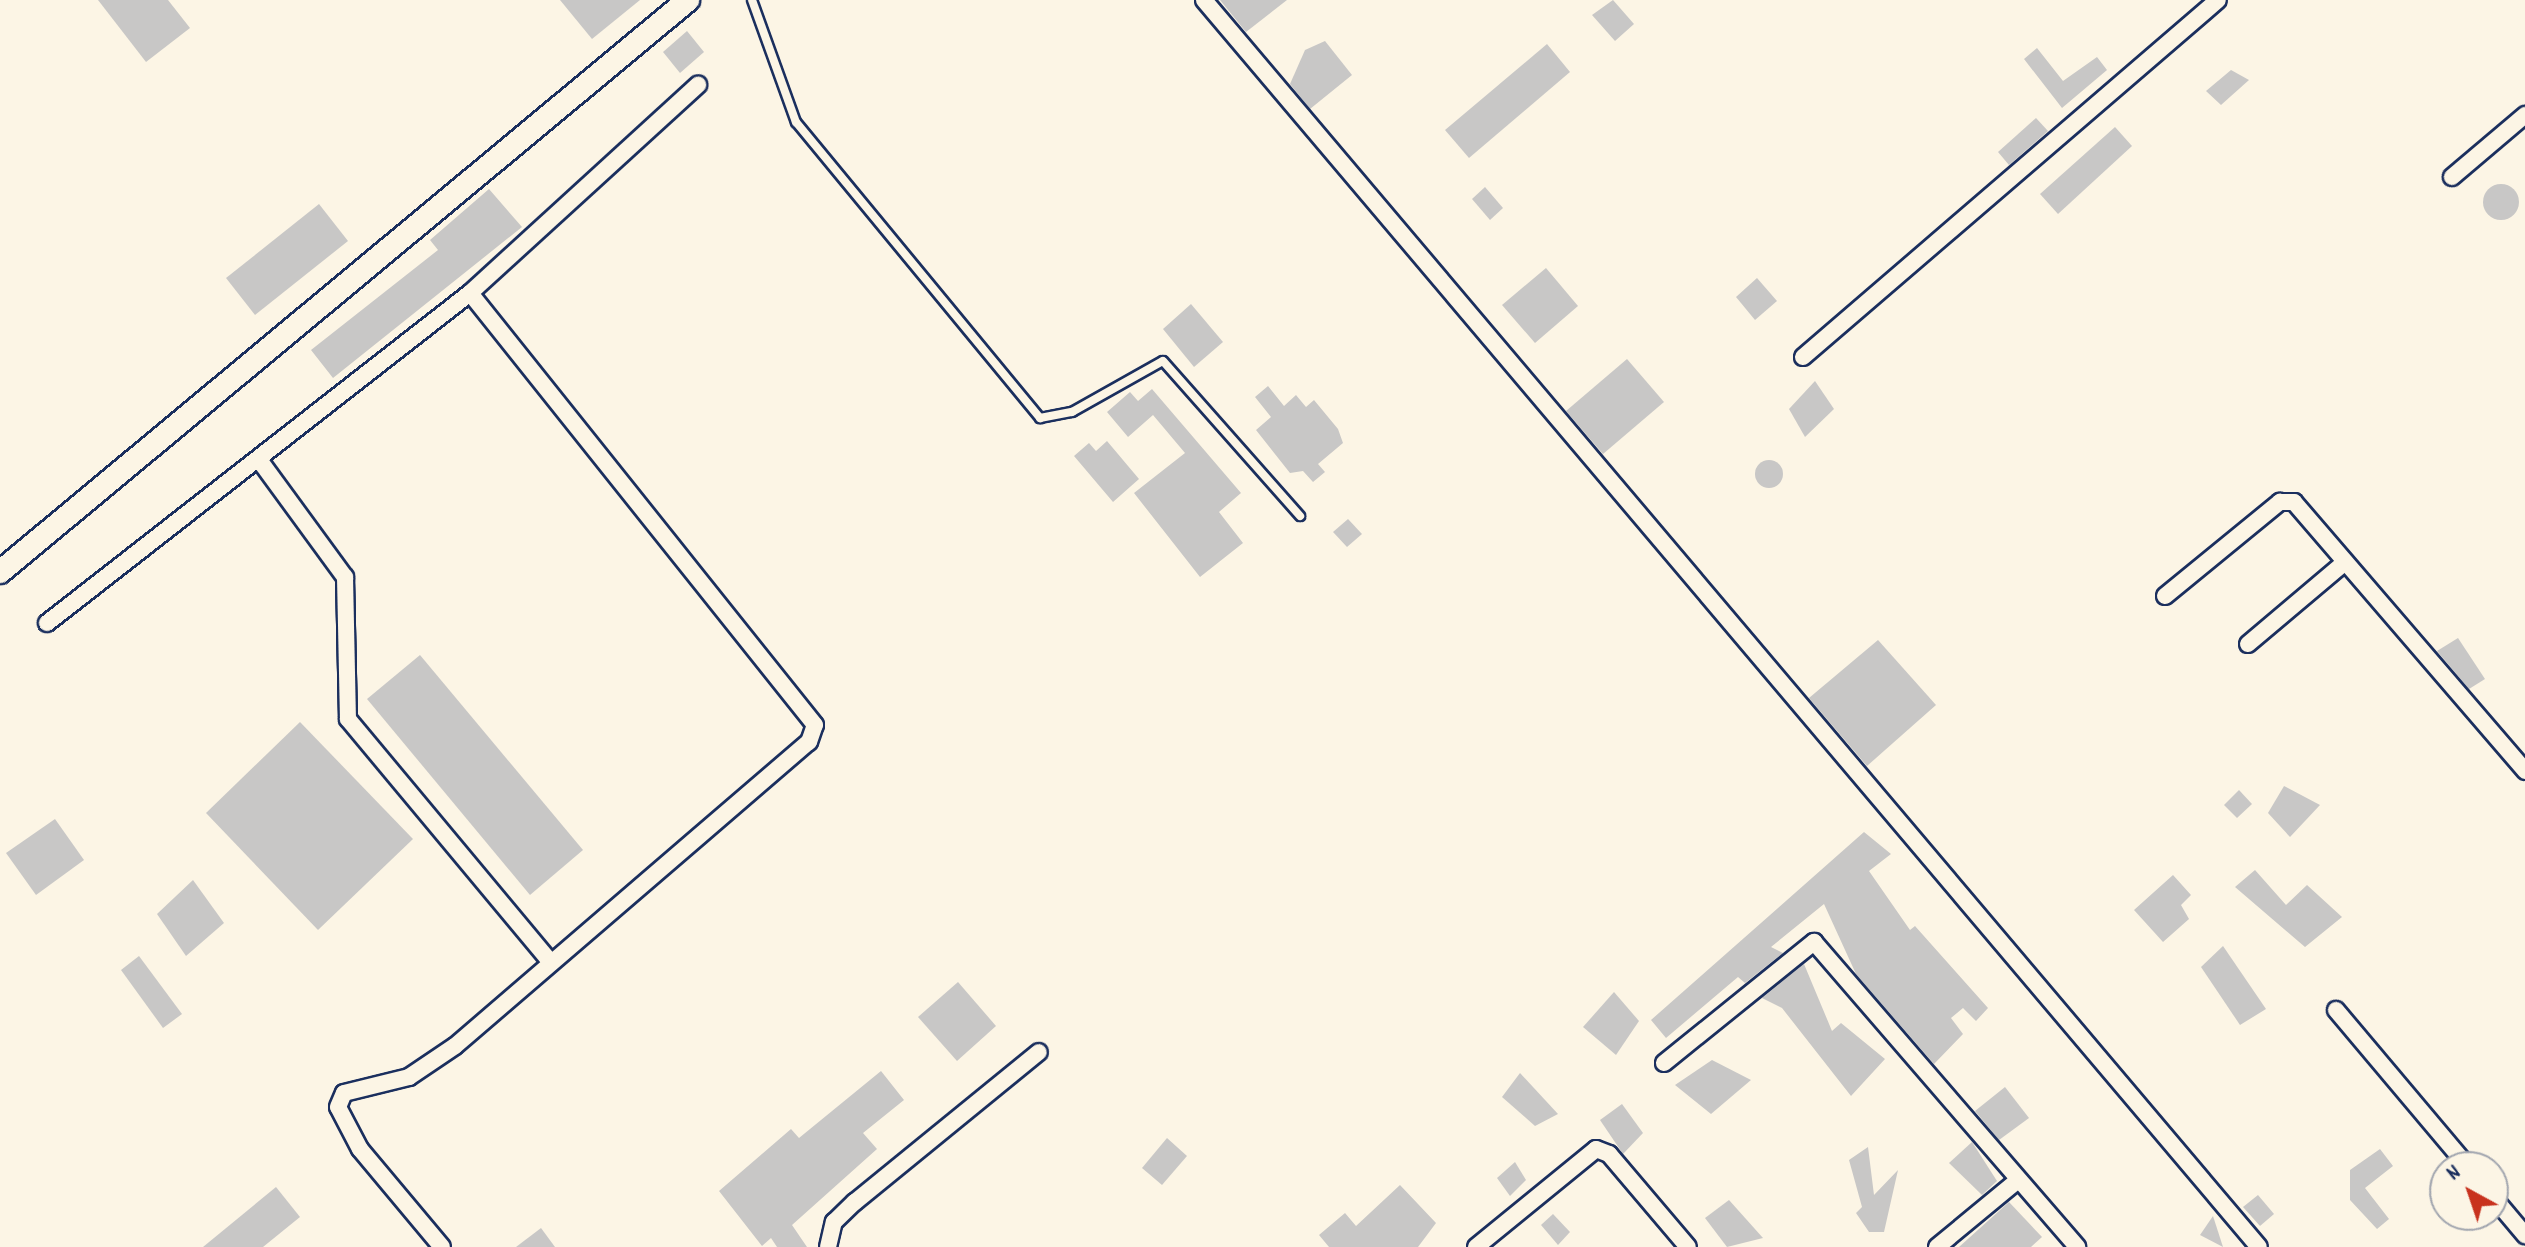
<!DOCTYPE html>
<html>
<head>
<meta charset="utf-8">
<style>
	body { margin:0 }
	#map { position:relative; width:2525px; height:1247px; overflow:hidden; background:#fcf5e5; font-family:Dekko,sans-serif }
	div>[style] { position:absolute }
	[style*='--x'] { left:calc(var(--x)*1px); top:calc(var(--y)*1px); width:calc(var(--w)*1px); rotate:calc(var(--a)*1deg) }
	.building>* { inset:0; background:#c8c7c6 }
	.round { border-radius:50% }
	.roads { filter:drop-shadow(2px 0 #1b2f5e) drop-shadow(-2px 0 #1b2f5e) drop-shadow(0 2px #1b2f5e) drop-shadow(0 -2px #1b2f5e) }
	.service>* { height:8px; margin:-4px; padding:0 4px; transform-origin:4px; border-radius:4px; background:#fcf5e5 }
	.minor>* { height:16px; margin:-8px; padding:0 8px; transform-origin:8px; border-radius:8px; background:#fcf5e5 }
	.secondary>* { height:22px; margin:-11px; padding:0 11px; transform-origin:11px; border-radius:11px; background:#fcf5e5 }
	span { translate:-50% -50%; white-space:nowrap; text-align:center; line-height:1.15; -webkit-text-stroke:6px #fcf5e5; paint-order:stroke }
	.north { position:absolute; left:2429px; top:1151px; width:80px; height:80px; box-sizing:border-box; background:#fcf5e5; border:2px solid #a2a6af; border-radius:50%; rotate:320deg; font-size:22px; font-weight:700; line-height:32px; text-align:center; color:#1b2f5e }
	.north::after { content:''; display:block; margin:auto; width:28px; height:36px; background:#c8321e; clip-path:polygon(50% 0,100% 100%,50% 72%,0 100%) }
</style>
</head>
<body>
<div id="map">
	<div class="building">
		<i style="clip-path:polygon(98px 0,168px 0,190px 28px,146px 62px)"></i>
		<i style="clip-path:polygon(560px 0,640px 0,592px 39px)"></i>
		<i style="clip-path:polygon(1220px 0,1287px 0,1246px 32px)"></i>
		<i style="clip-path:polygon(1613px 0,1634px 24px,1615px 41px,1592px 15px)"></i>
		<i style="clip-path:polygon(687px 31px,704px 52px,680px 73px,663px 52px)"></i>
		<i style="clip-path:polygon(1325px 41px,1352px 75px,1310px 109px,1290px 84px,1305px 50px)"></i>
		<i style="clip-path:polygon(1547px 44px,1570px 72px,1469px 158px,1445px 130px)"></i>
		<i style="clip-path:polygon(2037px 48px,2063px 81px,2097px 57px,2107px 70px,2062px 108px,2024px 59px)"></i>
		<i style="clip-path:polygon(2231px 70px,2249px 80px,2221px 105px,2206px 91px)"></i>
		<i style="clip-path:polygon(2036px 118px,2048px 131px,2009px 165px,1998px 152px)"></i>
		<i style="clip-path:polygon(2115px 127px,2132px 146px,2058px 214px,2040px 194px)"></i>
		<i class="round" style="left:2483px;top:184px;width:36px;height:36px"></i>
		<i style="clip-path:polygon(1485px 187px,1503px 208px,1490px 220px,1472px 199px)"></i>
		<i style="clip-path:polygon(489px 189px,522px 227px,333px 378px,311px 350px,438px 250px,430px 240px)"></i>
		<i style="clip-path:polygon(319px 204px,348px 241px,255px 315px,226px 278px)"></i>
		<i style="clip-path:polygon(1546px 268px,1578px 306px,1535px 343px,1502px 305px)"></i>
		<i style="clip-path:polygon(1757px 278px,1777px 301px,1755px 320px,1736px 297px)"></i>
		<i style="clip-path:polygon(1191px 304px,1223px 342px,1194px 367px,1163px 329px)"></i>
		<i style="clip-path:polygon(1627px 359px,1664px 402px,1603px 454px,1566px 411px)"></i>
		<i style="clip-path:polygon(1815px 381px,1834px 409px,1805px 437px,1789px 409px)"></i>
		<i style="clip-path:polygon(1268px 386px,1284px 406px,1296px 395px,1306px 407px,1314px 400px,1338px 429px,1343px 443px,1318px 464px,1325px 472px,1313px 482px,1303px 471px,1290px 473px,1256px 430px,1271px 417px,1255px 397px)"></i>
		<i style="clip-path:polygon(1152px 389px,1241px 493px,1219px 512px,1243px 543px,1200px 577px,1134px 493px,1185px 453px,1153px 415px,1128px 437px,1107px 412px,1130px 392px,1138px 401px)"></i>
		<i style="clip-path:polygon(1107px 441px,1139px 479px,1113px 502px,1074px 456px,1089px 443px,1096px 451px)"></i>
		<i class="round" style="left:1755px;top:460px;width:28px;height:28px"></i>
		<i style="clip-path:polygon(1348px 519px,1362px 534px,1347px 547px,1333px 532px)"></i>
		<i style="clip-path:polygon(2458px 638px,2485px 679px,2469px 689px,2437px 651px)"></i>
		<i style="clip-path:polygon(1878px 640px,1936px 705px,1867px 766px,1809px 698px)"></i>
		<i style="clip-path:polygon(420px 655px,583px 850px,530px 895px,367px 699px)"></i>
		<i style="clip-path:polygon(300px 722px,413px 839px,318px 930px,206px 813px)"></i>
		<i style="clip-path:polygon(2284px 786px,2320px 805px,2290px 837px,2268px 813px)"></i>
		<i style="clip-path:polygon(2239px 790px,2252px 804px,2237px 818px,2224px 805px)"></i>
		<i style="clip-path:polygon(55px 819px,84px 860px,36px 895px,6px 853px)"></i>
		<i style="clip-path:polygon(1864px 832px,1891px 854px,1869px 871px,1910px 930px,1915px 926px,1988px 1008px,1976px 1021px,1963px 1008px,1951px 1018px,1963px 1034px,1934px 1064px,1856px 974px,1824px 904px,1771px 947px,1783px 953px,1745px 983px,1738px 977px,1666px 1038px,1651px 1020px)"></i>
		<i style="clip-path:polygon(2255px 870px,2286px 905px,2307px 885px,2342px 917px,2305px 947px,2235px 887px)"></i>
		<i style="clip-path:polygon(2173px 875px,2191px 895px,2181px 905px,2189px 919px,2163px 942px,2134px 910px)"></i>
		<i style="clip-path:polygon(193px 880px,224px 923px,186px 956px,157px 914px)"></i>
		<i style="clip-path:polygon(2223px 946px,2266px 1009px,2240px 1025px,2201px 967px)"></i>
		<i style="clip-path:polygon(139px 956px,182px 1014px,163px 1028px,121px 970px)"></i>
		<i style="clip-path:polygon(1804px 964px,1832px 1031px,1841px 1023px,1885px 1059px,1851px 1096px,1782px 1008px,1762px 998px)"></i>
		<i style="clip-path:polygon(958px 982px,996px 1026px,957px 1061px,918px 1017px)"></i>
		<i style="clip-path:polygon(1614px 992px,1639px 1021px,1616px 1055px,1583px 1027px)"></i>
		<i style="clip-path:polygon(1712px 1060px,1751px 1080px,1711px 1114px,1675px 1085px)"></i>
		<i style="clip-path:polygon(881px 1071px,904px 1100px,863px 1133px,877px 1149px,792px 1225px,807px 1247px,777px 1247px,771px 1238px,762px 1246px,719px 1191px,791px 1129px,799px 1138px)"></i>
		<i style="clip-path:polygon(1520px 1073px,1558px 1114px,1535px 1126px,1502px 1097px)"></i>
		<i style="clip-path:polygon(2005px 1087px,2029px 1118px,1999px 1140px,1975px 1111px)"></i>
		<i style="clip-path:polygon(1622px 1104px,1643px 1133px,1623px 1154px,1600px 1120px)"></i>
		<i style="clip-path:polygon(1167px 1138px,1187px 1156px,1162px 1185px,1142px 1168px)"></i>
		<i style="clip-path:polygon(1972px 1142px,1997px 1181px,1982px 1195px,1949px 1163px)"></i>
		<i style="clip-path:polygon(1868px 1147px,1874px 1195px,1898px 1170px,1884px 1232px,1869px 1232px,1856px 1213px,1862px 1207px,1849px 1160px)"></i>
		<i style="clip-path:polygon(2380px 1149px,2393px 1166px,2365px 1188px,2389px 1219px,2377px 1229px,2350px 1200px,2350px 1170px)"></i>
		<i style="clip-path:polygon(1515px 1162px,1526px 1180px,1510px 1196px,1497px 1178px)"></i>
		<i style="clip-path:polygon(1400px 1185px,1436px 1223px,1418px 1247px,1329px 1247px,1319px 1235px,1345px 1213px,1356px 1226px)"></i>
		<i style="clip-path:polygon(276px 1187px,300px 1217px,263px 1247px,203px 1247px)"></i>
		<i style="clip-path:polygon(2258px 1195px,2274px 1214px,2260px 1226px,2243px 1207px)"></i>
		<i style="clip-path:polygon(1729px 1200px,1763px 1238px,1727px 1247px,1705px 1218px)"></i>
		<i style="clip-path:polygon(2009px 1202px,2042px 1237px,2031px 1247px,1959px 1247px)"></i>
		<i style="clip-path:polygon(1553px 1214px,1570px 1232px,1558px 1245px,1541px 1225px)"></i>
		<i style="clip-path:polygon(2213px 1216px,2223px 1247px,2200px 1235px)"></i>
		<i style="clip-path:polygon(541px 1228px,555px 1247px,516px 1247px)"></i>
	</div>
	<div class="roads">
		<div class="service">
			<i style="--x:752;--y:0;--w:130;--a:70.2"></i>
			<i style="--x:796;--y:122;--w:384;--a:50.5"></i>
			<i style="--x:1040;--y:418;--w:33;--a:-11"></i>
			<i style="--x:1072;--y:412;--w:104;--a:-29.3"></i>
			<i style="--x:1163;--y:361;--w:207;--a:48.5"></i>
		</div>
		<div class="minor">
			<i style="--x:1204;--y:0;--w:1633;--a:49.77"></i>
			<i style="--x:2452;--y:177;--w:96;--a:-40.3"></i>
			<i style="--x:1803;--y:357;--w:547;--a:-40.7"></i>
			<i style="--x:260;--y:461;--w:144;--a:53.8"></i>
			<i style="--x:345;--y:577;--w:142;--a:88.8"></i>
			<i style="--x:348;--y:719;--w:317;--a:50.2"></i>
			<i style="--x:2165;--y:596;--w:149;--a:-39.3"></i>
			<i style="--x:2280;--y:502;--w:14;--a:0"></i>
			<i style="--x:2294;--y:502;--w:355;--a:49.3"></i>
			<i style="--x:47;--y:623;--w:536;--a:-37.96"></i>
			<i style="--x:470;--y:293;--w:309;--a:-42.4"></i>
			<i style="--x:2248;--y:644;--w:127;--a:-40.2"></i>
			<i style="--x:2336;--y:1010;--w:205;--a:49.9"></i>
			<i style="--x:1664;--y:1063;--w:193;--a:-38.9"></i>
			<i style="--x:1814;--y:942;--w:403;--a:49.2"></i>
			<i style="--x:2493;--y:1197;--w:50;--a:49.9"></i>
			<i style="--x:442;--y:1247;--w:128;--a:-129.9"></i>
			<i style="--x:360;--y:1149;--w:47;--a:-117.6"></i>
			<i style="--x:338;--y:1107;--w:15;--a:-67"></i>
			<i style="--x:344;--y:1093;--w:67;--a:-13.8"></i>
			<i style="--x:409;--y:1077;--w:55;--a:-34"></i>
			<i style="--x:455;--y:1046;--w:467;--a:-40.7"></i>
			<i style="--x:809;--y:742;--w:18;--a:-71"></i>
			<i style="--x:815;--y:725;--w:553;--a:-128.61"></i>
			<i style="--x:828;--y:1247;--w:26;--a:-77"></i>
			<i style="--x:834;--y:1222;--w:29;--a:-44"></i>
			<i style="--x:855;--y:1202;--w:237;--a:-39.2"></i>
			<i style="--x:1476;--y:1247;--w:155;--a:-39.2"></i>
			<i style="--x:1596;--y:1149;--w:14;--a:21"></i>
			<i style="--x:1609;--y:1154;--w:122;--a:49.7"></i>
			<i style="--x:1937;--y:1247;--w:105;--a:-39.6"></i>
		</div>
		<div class="secondary">
			<i style="--x:0;--y:572;--w:895;--a:-39.74"></i>
		</div>
	</div>
	<div class="north">N</div>
</div>
</body>
</html>
